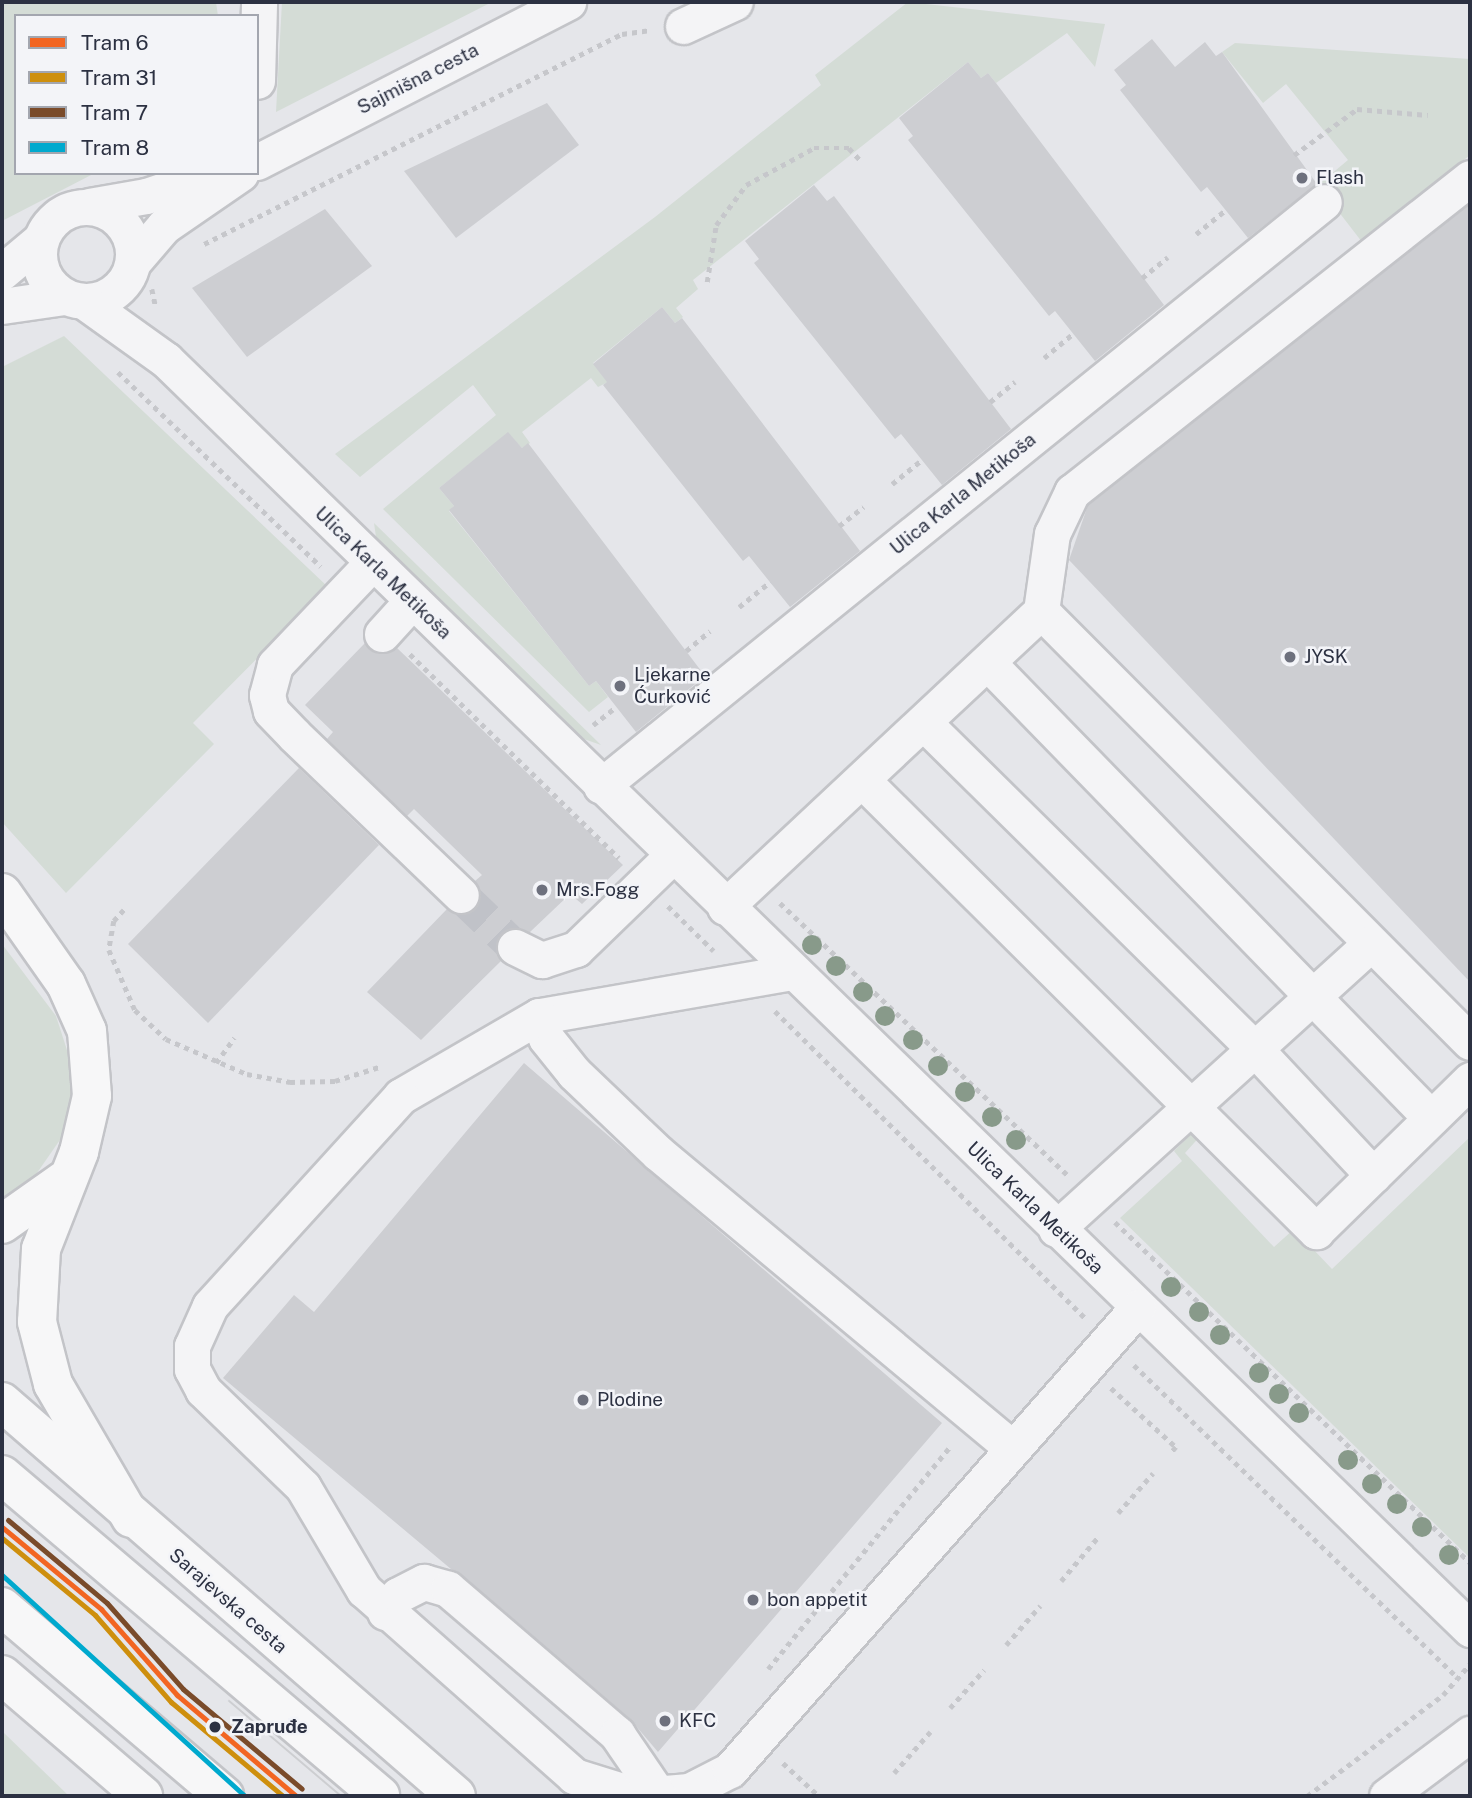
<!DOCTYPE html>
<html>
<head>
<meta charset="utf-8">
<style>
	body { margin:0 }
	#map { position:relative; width:1472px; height:1798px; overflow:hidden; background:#e5e6ea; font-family:"Public Sans",sans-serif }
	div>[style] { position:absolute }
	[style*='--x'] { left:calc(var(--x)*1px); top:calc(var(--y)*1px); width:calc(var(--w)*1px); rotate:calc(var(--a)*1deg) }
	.green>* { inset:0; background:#d4dcd6 }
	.building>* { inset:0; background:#cdced2 }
	.minor-tunnel>* { height:35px; margin-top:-17.5px; transform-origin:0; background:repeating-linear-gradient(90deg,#c0c2c8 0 35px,transparent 0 53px) }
	.path>* { height:4.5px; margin-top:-2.25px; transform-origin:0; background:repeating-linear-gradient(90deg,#c6c7cb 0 5px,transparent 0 10px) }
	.roads { filter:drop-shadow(2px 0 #c3c4c8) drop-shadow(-2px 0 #c3c4c8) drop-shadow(0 2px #c3c4c8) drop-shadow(0 -2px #c3c4c8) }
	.minor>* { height:35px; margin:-17.5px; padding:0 17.5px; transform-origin:17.5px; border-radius:17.5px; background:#f4f4f6 }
	.minor>.ring { margin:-17.5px; padding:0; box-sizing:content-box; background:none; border:35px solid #f4f4f6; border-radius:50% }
	.major>* { height:38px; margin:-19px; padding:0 19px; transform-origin:19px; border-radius:19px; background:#f7f7f8 }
	.tram>* { height:2px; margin:-1px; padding:0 1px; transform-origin:1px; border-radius:1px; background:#cdced1 }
	.tram-1>* { height:5px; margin:-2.5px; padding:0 2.5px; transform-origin:2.5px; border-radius:2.5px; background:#f26522 }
	.tram-2>* { height:5px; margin:-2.5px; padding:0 2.5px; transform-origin:2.5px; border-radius:2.5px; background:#ce8f0d }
	.tram-3>* { height:5px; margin:-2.5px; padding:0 2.5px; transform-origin:2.5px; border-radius:2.5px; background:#7a4b2a }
	.tram-4>* { height:5px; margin:-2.5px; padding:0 2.5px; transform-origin:2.5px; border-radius:2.5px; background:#00a9ce }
	.trees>* { width:20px; height:20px; margin:-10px; border-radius:50%; background:#889a8a }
	.dots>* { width:19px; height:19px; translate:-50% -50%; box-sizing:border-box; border:4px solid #f3f4f8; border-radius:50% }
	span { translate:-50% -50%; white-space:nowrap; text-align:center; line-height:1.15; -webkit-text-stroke:5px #f3f4f8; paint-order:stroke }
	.street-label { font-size:19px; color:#2c3142 }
	.poi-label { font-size:19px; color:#2c3142 }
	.left { translate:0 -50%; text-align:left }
	.stop-label { font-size:19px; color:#2c3142; font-weight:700 }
	.frame { position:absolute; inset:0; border:4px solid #2c3142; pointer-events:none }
	.legend { position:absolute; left:14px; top:14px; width:245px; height:161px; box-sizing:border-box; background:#f3f4f8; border:2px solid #a3a6af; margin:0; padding:9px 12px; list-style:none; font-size:21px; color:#2c3142 }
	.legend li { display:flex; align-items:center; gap:14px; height:35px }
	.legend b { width:35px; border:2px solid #a3a6af }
</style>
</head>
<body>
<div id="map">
	<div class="green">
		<i style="clip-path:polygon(2px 2px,216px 2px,218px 16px,16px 16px,16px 173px,95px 173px,2px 221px)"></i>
		<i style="clip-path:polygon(282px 2px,492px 2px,276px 112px)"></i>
		<i style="clip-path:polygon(908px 2px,1105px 24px,1095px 67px,1067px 33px,996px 83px,988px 73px,981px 78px,968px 62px,693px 280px,698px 289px,676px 308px,683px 317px,675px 323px,662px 307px,593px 363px,608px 382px,598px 387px,591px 378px,522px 432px,530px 443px,522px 448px,508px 433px,439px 488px,454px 506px,449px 511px,589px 686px,596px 681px,608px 697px,589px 712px,383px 509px,496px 415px,473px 385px,360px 477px,335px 454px,655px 217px,821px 85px,815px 75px)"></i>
		<i style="clip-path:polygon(1235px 43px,1470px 59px,1470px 155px,1362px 242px,1318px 185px,1348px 160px,1286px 84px,1263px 103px,1222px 52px)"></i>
		<i style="clip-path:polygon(64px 336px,328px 587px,193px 723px,214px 744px,66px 893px,2px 822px,2px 367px)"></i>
		<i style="clip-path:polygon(374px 523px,601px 745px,581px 738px,376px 537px)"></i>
		<i style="clip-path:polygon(2px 944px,56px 1016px,75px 1075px,71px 1124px,30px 1183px,2px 1198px)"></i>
		<i style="clip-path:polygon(1194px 1131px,1203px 1133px,1185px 1153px,1274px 1247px,1294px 1229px,1332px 1269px,1470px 1137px,1470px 1558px,1120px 1218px,1182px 1161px,1174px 1151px)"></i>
		<i style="clip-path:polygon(2px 1731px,69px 1796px,2px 1796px)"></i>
	</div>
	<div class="building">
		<i style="clip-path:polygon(1152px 39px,1175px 67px,1205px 42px,1216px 56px,1222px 52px,1317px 184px,1248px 238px,1207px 187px,1201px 192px,1120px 90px,1126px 85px,1114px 70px)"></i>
		<i style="clip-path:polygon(968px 62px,981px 78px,988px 73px,996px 83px,1164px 305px,1095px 361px,1055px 311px,1049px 316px,908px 140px,913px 136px,899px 118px)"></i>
		<i style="clip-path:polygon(547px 103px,579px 145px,456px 238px,404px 171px)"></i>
		<i style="clip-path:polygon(814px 185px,827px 201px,834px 196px,1011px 429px,942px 485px,901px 434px,895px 439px,754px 263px,759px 259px,745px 241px)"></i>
		<i style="clip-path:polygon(1470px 203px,1470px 982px,1069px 560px,1088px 505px)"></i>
		<i style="clip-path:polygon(325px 209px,372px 266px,247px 357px,192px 288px)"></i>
		<i style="clip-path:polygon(662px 307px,675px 323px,682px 318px,860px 551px,790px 607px,749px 556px,743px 561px,603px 385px,607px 382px,593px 364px)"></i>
		<i style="clip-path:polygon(508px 432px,522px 448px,528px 443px,705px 676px,636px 732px,596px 681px,589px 686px,449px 510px,454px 506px,439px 488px)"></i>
		<i style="clip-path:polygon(365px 643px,378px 654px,397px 648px,623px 865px,582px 904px,570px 894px,530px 932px,503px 931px,495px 948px,501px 961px,421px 1040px,367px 992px,447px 909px,457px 915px,475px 909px,481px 899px,475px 881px,482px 875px,414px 809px,407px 816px,327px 739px,333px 732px,305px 705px)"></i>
		<i style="clip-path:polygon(299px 768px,379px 845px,208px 1023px,128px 944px)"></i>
		<i style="clip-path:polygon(524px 1063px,942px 1423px,658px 1752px,630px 1719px,223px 1378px,294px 1295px,314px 1312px)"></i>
	</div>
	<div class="minor-tunnel">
		<i style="--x:461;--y:895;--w:75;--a:43.9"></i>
	</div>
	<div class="path">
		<i style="--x:1294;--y:155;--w:78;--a:-36.1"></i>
		<i style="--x:1357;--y:109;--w:71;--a:4.8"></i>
		<i style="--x:1196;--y:234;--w:38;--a:-39"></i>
		<i style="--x:204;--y:244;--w:468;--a:-26.7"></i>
		<i style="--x:622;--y:34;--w:27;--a:-8"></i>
		<i style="--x:1142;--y:278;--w:33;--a:-39"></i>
		<i style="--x:707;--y:282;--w:58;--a:-81"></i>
		<i style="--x:716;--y:225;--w:50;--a:-53.1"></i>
		<i style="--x:746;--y:185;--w:77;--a:-28.6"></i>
		<i style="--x:814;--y:148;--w:35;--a:0"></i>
		<i style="--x:849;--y:148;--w:18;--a:47"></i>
		<i style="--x:152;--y:289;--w:19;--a:78"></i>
		<i style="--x:1044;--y:358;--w:38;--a:-40"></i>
		<i style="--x:118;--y:372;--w:281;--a:43.8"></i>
		<i style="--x:990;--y:402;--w:32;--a:-39"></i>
		<i style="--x:892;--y:484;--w:38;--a:-39"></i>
		<i style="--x:839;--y:526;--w:31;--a:-38"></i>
		<i style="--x:739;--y:607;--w:40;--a:-39"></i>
		<i style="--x:686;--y:651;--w:31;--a:-40"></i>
		<i style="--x:410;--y:654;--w:292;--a:44.3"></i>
		<i style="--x:593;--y:725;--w:29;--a:-38"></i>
		<i style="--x:780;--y:903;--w:395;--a:43.4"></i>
		<i style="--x:668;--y:906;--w:64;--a:44.4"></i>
		<i style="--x:124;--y:910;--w:15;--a:132"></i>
		<i style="--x:114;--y:921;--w:29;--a:100"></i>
		<i style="--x:109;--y:950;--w:65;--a:66.6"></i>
		<i style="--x:135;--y:1010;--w:42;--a:43.1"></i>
		<i style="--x:166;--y:1039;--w:88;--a:23.4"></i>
		<i style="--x:247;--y:1074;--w:44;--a:10.5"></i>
		<i style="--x:290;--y:1082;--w:45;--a:-1.3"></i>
		<i style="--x:335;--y:1081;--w:46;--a:-17.7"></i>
		<i style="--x:775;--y:1011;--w:436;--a:44.7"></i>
		<i style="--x:216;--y:1063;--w:31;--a:-54"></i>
		<i style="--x:1115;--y:1222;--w:492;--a:43.8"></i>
		<i style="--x:1134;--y:1365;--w:446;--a:44"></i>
		<i style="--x:1111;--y:1388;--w:88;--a:42.2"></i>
		<i style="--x:1176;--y:1447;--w:6;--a:129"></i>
		<i style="--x:1118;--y:1513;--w:53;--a:-48.8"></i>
		<i style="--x:1061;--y:1581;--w:57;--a:-49.9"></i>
		<i style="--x:1006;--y:1645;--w:52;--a:-48.9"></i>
		<i style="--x:768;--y:1669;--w:287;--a:-50.7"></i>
		<i style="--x:950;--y:1708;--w:51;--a:-48.2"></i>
		<i style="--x:783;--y:1763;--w:49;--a:42.5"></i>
		<i style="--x:894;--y:1773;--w:55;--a:-48.7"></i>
		<i style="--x:1307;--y:1796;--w:169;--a:-36.6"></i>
		<i style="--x:1443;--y:1695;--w:41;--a:-48.9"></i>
	</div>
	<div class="roads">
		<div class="minor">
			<i style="--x:683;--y:26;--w:57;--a:-24.8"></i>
			<i style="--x:257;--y:81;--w:79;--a:-88.5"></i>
			<i style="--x:257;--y:162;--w:350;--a:-27.2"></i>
			<i style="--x:89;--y:206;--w:58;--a:-10"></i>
			<i style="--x:146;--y:196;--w:73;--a:-18.4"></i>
			<i class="ring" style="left:39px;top:207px;width:59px;height:59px"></i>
			<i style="--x:133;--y:262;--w:48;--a:-49.3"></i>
			<i style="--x:164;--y:226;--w:93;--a:-34.5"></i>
			<i style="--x:2;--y:272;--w:50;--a:-40.1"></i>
			<i style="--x:85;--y:302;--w:100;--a:35.6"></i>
			<i style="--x:166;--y:360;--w:1820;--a:44.22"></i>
			<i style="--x:2;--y:306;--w:63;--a:-8.3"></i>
			<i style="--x:372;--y:563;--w:141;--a:133.6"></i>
			<i style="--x:275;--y:665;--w:31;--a:105"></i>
			<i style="--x:267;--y:695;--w:16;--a:76"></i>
			<i style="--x:271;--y:711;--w:33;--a:46"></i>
			<i style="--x:294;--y:735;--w:231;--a:43.8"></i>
			<i style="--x:1041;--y:611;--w:608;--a:45.13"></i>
			<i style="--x:382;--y:634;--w:43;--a:-47.8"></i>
			<i style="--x:988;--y:663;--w:635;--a:45.77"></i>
			<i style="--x:925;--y:724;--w:463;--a:44.6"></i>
			<i style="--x:1255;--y:1049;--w:173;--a:46.9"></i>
			<i style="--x:863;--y:781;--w:639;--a:44.81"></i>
			<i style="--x:1316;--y:1231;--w:216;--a:-44.4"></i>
			<i style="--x:601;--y:786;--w:929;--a:-38.93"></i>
			<i style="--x:725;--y:907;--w:433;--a:-43.1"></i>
			<i style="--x:1041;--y:611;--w:78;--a:-81.9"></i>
			<i style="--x:1052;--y:534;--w:47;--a:-64.5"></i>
			<i style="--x:1072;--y:492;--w:507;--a:-38.27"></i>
			<i style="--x:515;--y:947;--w:30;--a:26"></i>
			<i style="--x:542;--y:960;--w:36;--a:-18"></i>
			<i style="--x:576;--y:949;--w:134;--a:-44.1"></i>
			<i style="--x:792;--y:972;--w:257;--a:170.1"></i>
			<i style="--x:539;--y:1016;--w:23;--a:72"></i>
			<i style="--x:546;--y:1038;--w:45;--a:51.3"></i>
			<i style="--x:574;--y:1073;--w:116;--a:43.6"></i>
			<i style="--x:658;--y:1153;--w:459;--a:39.8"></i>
			<i style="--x:539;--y:1016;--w:160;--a:149.9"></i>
			<i style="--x:401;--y:1096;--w:284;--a:132.3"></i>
			<i style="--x:210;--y:1306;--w:44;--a:114.2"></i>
			<i style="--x:192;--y:1346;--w:23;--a:90"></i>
			<i style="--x:192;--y:1369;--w:24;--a:62"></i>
			<i style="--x:203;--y:1390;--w:139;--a:44.1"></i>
			<i style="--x:303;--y:1487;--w:120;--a:59.4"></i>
			<i style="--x:364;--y:1590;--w:281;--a:41.5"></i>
			<i style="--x:574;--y:1776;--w:58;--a:17.2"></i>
			<i style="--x:629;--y:1793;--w:36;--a:0"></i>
			<i style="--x:665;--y:1793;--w:24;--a:-5"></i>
			<i style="--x:689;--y:1791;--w:46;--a:-27.1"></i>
			<i style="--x:730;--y:1770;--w:617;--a:-48.61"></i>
			<i style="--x:1056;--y:1229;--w:425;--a:-42.2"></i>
			<i style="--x:385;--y:1612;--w:21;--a:-53"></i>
			<i style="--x:398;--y:1595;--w:29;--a:-27"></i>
			<i style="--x:424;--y:1582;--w:25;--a:16"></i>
			<i style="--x:448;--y:1589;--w:223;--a:40.6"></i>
			<i style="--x:617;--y:1734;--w:73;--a:55.7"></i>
			<i style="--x:1387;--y:1796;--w:104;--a:-36.8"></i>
		</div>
		<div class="major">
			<i style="--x:2;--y:893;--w:111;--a:54.9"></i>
			<i style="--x:66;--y:984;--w:51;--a:65.9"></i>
			<i style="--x:87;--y:1031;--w:65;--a:85.6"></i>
			<i style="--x:92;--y:1096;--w:57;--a:103.1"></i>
			<i style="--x:79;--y:1152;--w:104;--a:111.4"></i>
			<i style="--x:41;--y:1249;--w:73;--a:93.1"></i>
			<i style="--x:37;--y:1322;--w:64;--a:75.5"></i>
			<i style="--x:53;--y:1384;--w:155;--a:59.8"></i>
			<i style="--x:2;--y:1224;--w:75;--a:-35.2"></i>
			<i style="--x:2;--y:1402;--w:601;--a:40.95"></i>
			<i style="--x:2;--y:1475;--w:496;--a:40.3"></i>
			<i style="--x:2;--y:1607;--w:292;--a:40.4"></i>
			<i style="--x:2;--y:1675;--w:186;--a:40.6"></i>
		</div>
	</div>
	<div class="tram">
		<i style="--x:229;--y:1701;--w:147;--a:40.3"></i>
	</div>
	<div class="tram-1">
		<i style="--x:2;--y:1527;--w:129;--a:39.6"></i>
		<i style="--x:101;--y:1609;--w:115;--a:48.5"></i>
		<i style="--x:177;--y:1695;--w:156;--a:40.3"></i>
	</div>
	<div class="tram-2">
		<i style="--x:2;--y:1538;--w:121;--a:39.6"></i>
		<i style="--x:95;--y:1615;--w:116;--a:48.9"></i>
		<i style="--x:171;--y:1702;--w:146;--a:40"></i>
	</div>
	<div class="tram-3">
		<i style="--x:8;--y:1520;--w:129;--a:40"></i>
		<i style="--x:107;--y:1603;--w:115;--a:48.5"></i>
		<i style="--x:183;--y:1689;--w:155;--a:40"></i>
	</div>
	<div class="tram-4">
		<i style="--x:2;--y:1575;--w:328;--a:42.3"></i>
	</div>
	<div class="trees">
		<i style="left:812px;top:945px"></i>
		<i style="left:836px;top:966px"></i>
		<i style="left:863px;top:992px"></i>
		<i style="left:885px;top:1016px"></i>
		<i style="left:913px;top:1040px"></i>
		<i style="left:938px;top:1066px"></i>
		<i style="left:965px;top:1092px"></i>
		<i style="left:992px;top:1117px"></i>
		<i style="left:1016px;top:1140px"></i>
		<i style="left:1171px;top:1287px"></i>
		<i style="left:1199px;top:1312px"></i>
		<i style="left:1220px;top:1335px"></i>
		<i style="left:1259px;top:1373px"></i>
		<i style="left:1279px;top:1394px"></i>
		<i style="left:1299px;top:1413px"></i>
		<i style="left:1348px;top:1460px"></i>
		<i style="left:1372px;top:1484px"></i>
		<i style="left:1397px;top:1504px"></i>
		<i style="left:1422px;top:1527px"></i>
		<i style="left:1449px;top:1555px"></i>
	</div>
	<div class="dots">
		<i style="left:1302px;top:178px;background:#6d707d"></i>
		<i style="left:1290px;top:657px;background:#6d707d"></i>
		<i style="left:620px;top:686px;background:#6d707d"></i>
		<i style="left:542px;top:890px;background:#6d707d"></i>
		<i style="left:583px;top:1400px;background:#6d707d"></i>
		<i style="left:753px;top:1600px;background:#6d707d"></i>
		<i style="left:665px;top:1721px;background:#6d707d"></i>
		<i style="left:215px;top:1727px;background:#2c3142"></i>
	</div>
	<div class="street-label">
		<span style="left:418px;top:79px;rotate:-27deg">Sajmišna cesta</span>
		<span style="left:963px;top:494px;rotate:-39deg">Ulica Karla Metikoša</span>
		<span style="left:383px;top:573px;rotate:44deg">Ulica Karla Metikoša</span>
		<span style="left:1035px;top:1208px;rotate:44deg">Ulica Karla Metikoša</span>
		<span style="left:228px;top:1601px;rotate:41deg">Sarajevska cesta</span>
	</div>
	<div class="poi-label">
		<span class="left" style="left:1316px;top:178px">Flash</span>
		<span class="left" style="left:1304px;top:657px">JYSK</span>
		<span class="left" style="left:634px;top:686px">Ljekarne<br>Ćurković</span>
		<span class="left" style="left:556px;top:890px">Mrs.Fogg</span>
		<span class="left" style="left:597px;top:1400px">Plodine</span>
		<span class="left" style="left:767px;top:1600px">bon appetit</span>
		<span class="left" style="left:679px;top:1721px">KFC</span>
	</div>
	<div class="stop-label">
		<span class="left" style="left:231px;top:1727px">Zapruđe</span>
	</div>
	<div class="frame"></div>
	<ul class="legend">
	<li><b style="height:9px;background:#f26522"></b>Tram 6</li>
	<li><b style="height:9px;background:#ce8f0d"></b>Tram 31</li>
	<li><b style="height:9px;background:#7a4b2a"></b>Tram 7</li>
	<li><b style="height:9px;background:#00a9ce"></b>Tram 8</li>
	</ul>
</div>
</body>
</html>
